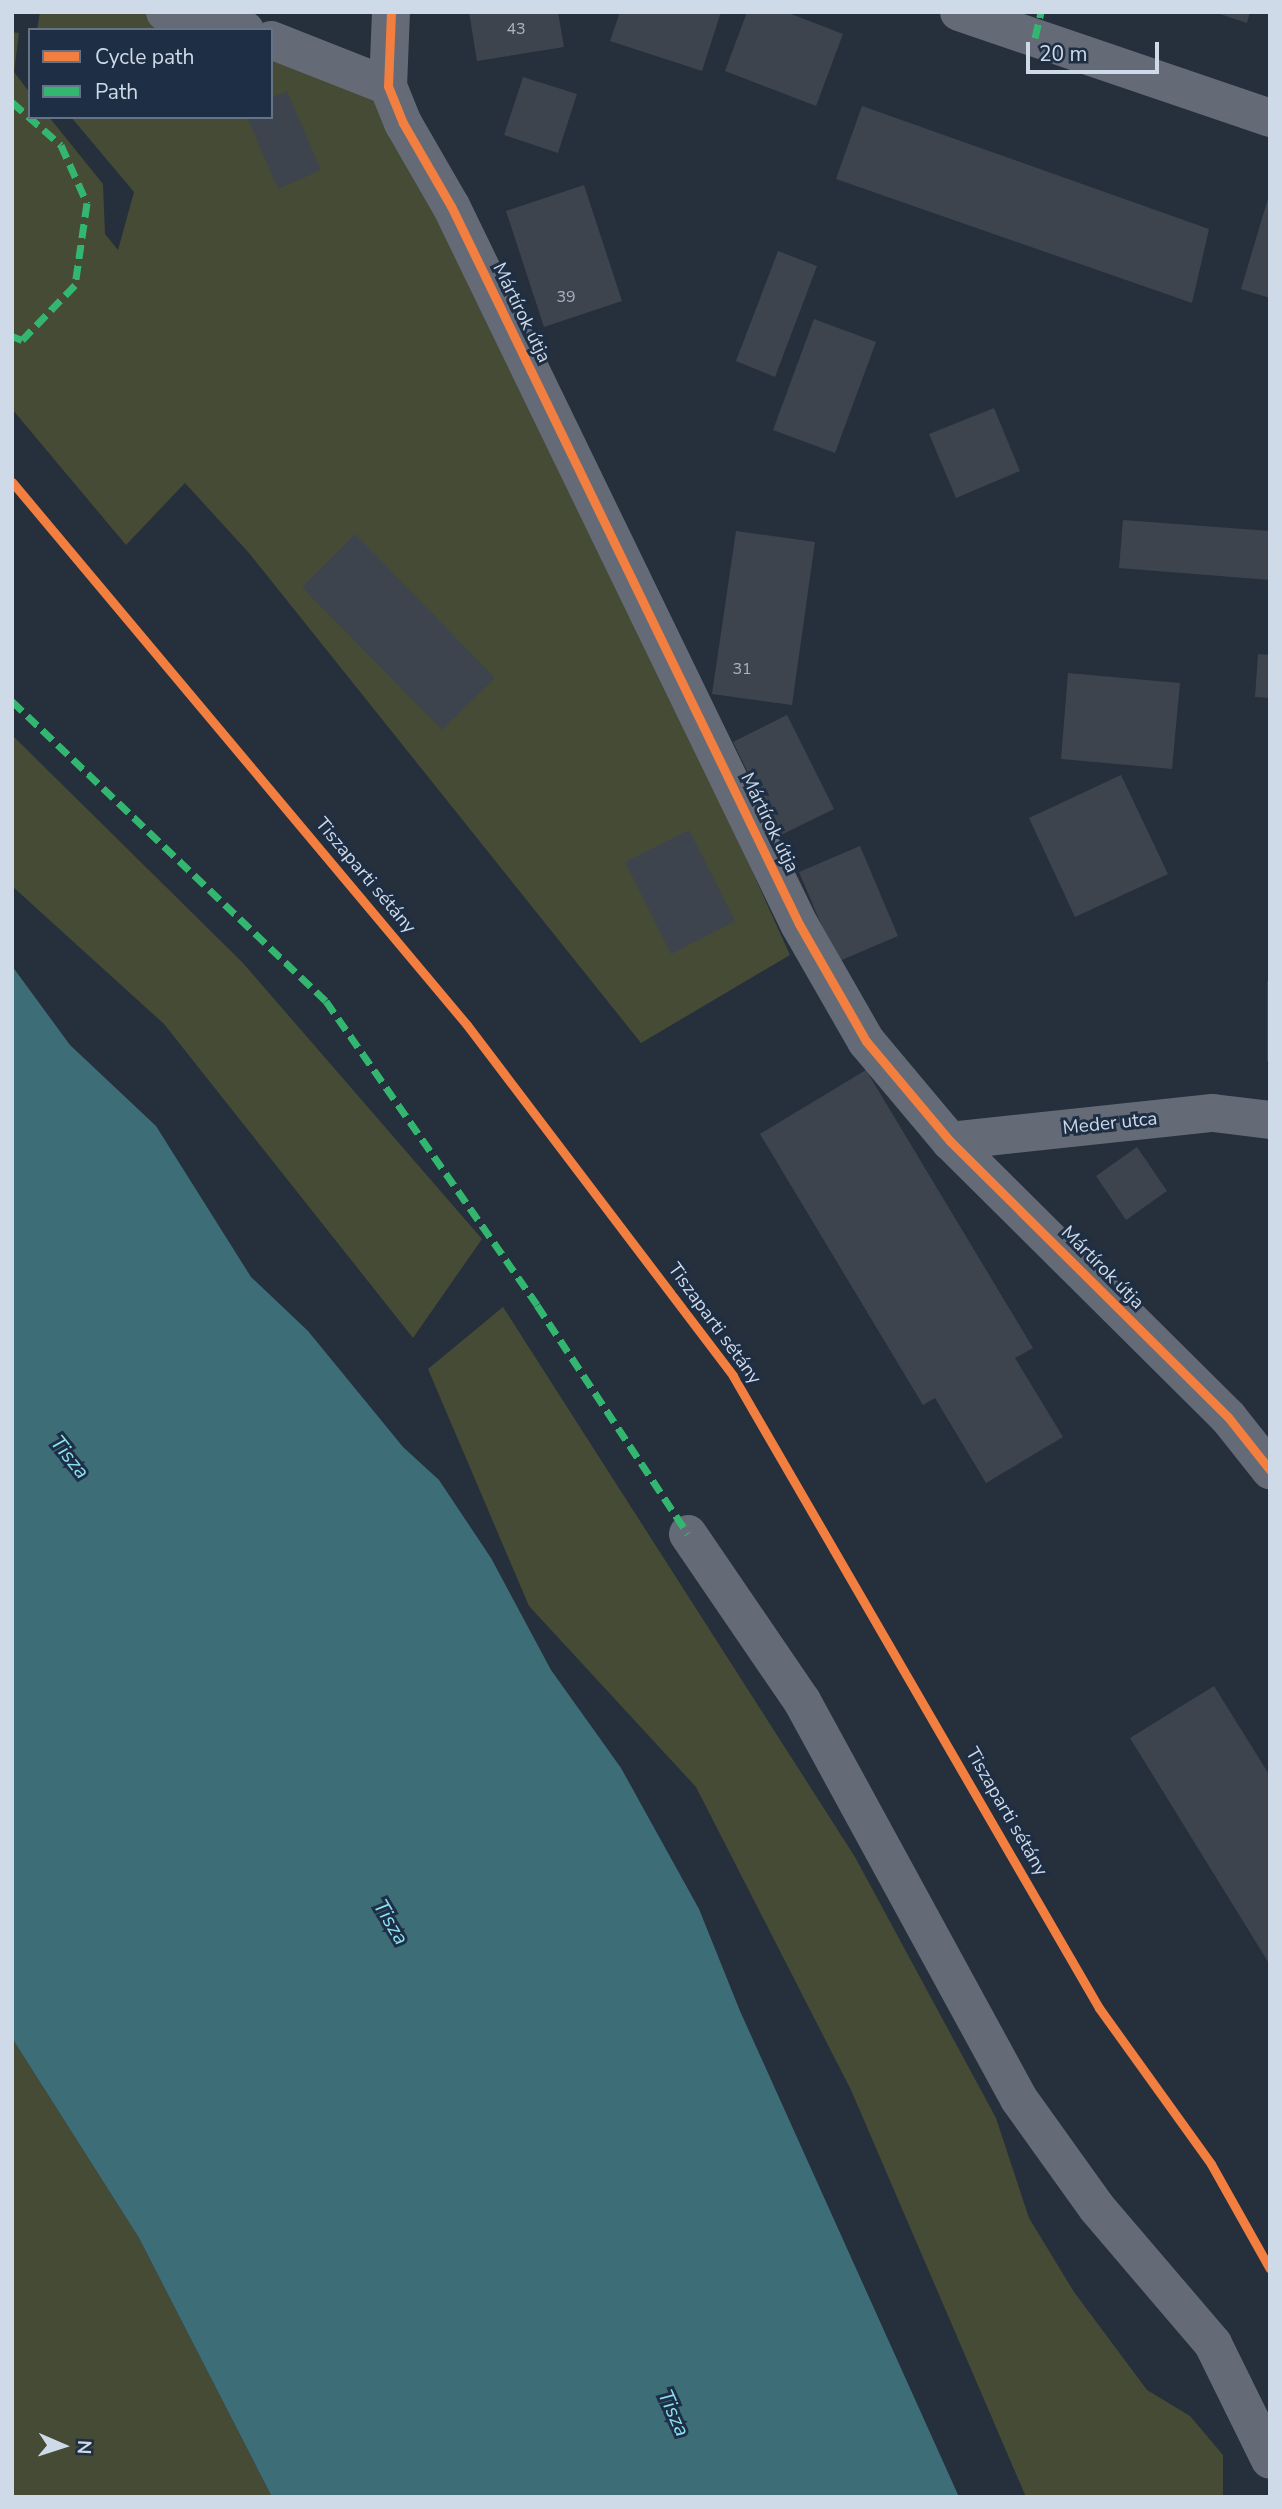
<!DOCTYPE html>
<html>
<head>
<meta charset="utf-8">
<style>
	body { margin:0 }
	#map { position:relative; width:1282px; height:2509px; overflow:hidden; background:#262f3c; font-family:"Nunito Sans",sans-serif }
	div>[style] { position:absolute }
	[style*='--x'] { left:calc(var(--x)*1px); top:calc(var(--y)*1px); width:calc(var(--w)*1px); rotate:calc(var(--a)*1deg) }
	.green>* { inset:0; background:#464b35 }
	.water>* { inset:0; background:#3d6e78 }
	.building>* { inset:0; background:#3d444e }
	.minor>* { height:38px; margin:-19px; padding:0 19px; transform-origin:19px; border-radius:19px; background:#656b76 }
	.quiet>* { height:7px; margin-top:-3.5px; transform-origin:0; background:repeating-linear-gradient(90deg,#33b770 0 14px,transparent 0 21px) }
	.cycleway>* { height:9px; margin:-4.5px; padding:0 4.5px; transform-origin:4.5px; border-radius:4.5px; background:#f27e40 }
	span { translate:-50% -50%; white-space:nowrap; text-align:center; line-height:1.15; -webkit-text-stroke:6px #1e2e44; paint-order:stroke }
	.number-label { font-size:16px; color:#aab4c2 }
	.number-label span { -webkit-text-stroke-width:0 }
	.street-label { font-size:19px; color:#cfdae8 }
	.water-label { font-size:21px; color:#89e2f3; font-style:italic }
	.frame { position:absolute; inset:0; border:14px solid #cfdae8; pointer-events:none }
	.legend { position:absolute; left:28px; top:28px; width:245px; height:91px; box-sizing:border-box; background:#1e2e44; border:2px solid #657386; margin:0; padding:9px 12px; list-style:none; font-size:21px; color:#cfdae8 }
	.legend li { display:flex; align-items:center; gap:14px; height:35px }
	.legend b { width:35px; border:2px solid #657386 }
	.north { position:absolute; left:28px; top:2411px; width:70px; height:70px; -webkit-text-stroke:5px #1e2e44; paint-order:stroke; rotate:93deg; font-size:19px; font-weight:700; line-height:28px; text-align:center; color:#cfdae8 }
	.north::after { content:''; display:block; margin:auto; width:24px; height:32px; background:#cfdae8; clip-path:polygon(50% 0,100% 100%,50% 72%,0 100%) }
	.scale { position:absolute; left:1026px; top:42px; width:133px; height:32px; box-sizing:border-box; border:4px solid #cfdae8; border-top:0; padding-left:9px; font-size:21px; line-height:24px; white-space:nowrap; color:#cfdae8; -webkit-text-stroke:5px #1e2e44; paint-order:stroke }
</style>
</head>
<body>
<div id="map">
	<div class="green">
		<i style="clip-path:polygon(40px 12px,165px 12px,245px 30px,37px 30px)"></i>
		<i style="clip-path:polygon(12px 32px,19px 33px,14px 72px,30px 93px,30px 117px,49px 117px,103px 184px,105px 234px,118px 250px,134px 192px,71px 117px,271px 117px,271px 40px,388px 86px,502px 316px,790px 955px,641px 1043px,249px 553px,185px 483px,126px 545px,12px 409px)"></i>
		<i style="clip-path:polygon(12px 735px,243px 963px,482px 1239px,413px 1338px,164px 1024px,12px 886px)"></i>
		<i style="clip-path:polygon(503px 1307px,855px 1857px,996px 2118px,1029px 2218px,1074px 2292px,1147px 2390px,1190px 2416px,1223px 2455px,1223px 2497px,1026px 2497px,851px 2090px,696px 1787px,529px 1606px,428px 1369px)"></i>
		<i style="clip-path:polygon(12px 2038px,139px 2238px,272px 2497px,12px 2497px)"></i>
	</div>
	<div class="water">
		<i style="clip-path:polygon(12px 966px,70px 1045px,156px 1126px,251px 1277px,308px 1331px,403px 1447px,439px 1480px,491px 1558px,551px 1670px,621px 1768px,699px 1909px,740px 2011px,959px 2497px,272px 2497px,139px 2238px,12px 2038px)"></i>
	</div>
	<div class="building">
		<i style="clip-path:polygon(469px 12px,558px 12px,564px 47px,477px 61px)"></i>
		<i style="clip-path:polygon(620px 12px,721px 12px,702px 71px,610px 41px)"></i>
		<i style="clip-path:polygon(747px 12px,786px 12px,843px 34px,816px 106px,725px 71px)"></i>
		<i style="clip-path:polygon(1214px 12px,1250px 12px,1247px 23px)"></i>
		<i style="clip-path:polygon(523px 77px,577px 94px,558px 153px,504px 135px)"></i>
		<i style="clip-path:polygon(287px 91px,321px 170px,278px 189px,247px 117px,271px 117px,271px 98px)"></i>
		<i style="clip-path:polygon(862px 106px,1209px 229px,1192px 303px,836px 179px)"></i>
		<i style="clip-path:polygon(584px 185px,622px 301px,544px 327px,506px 211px)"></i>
		<i style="clip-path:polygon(1269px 195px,1270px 195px,1270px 298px,1241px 289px)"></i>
		<i style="clip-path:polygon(778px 251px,817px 266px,775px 377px,736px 361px)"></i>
		<i style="clip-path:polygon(814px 319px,876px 342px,835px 453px,773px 430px)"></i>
		<i style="clip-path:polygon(994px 408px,1020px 471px,956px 498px,929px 434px)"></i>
		<i style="clip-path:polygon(1123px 520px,1270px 531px,1270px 580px,1119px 568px)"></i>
		<i style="clip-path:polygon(736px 531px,815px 542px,792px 705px,712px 694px)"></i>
		<i style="clip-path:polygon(355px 534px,495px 678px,442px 730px,302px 587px)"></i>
		<i style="clip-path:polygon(1258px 654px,1270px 655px,1270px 698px,1255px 697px)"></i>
		<i style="clip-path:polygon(1068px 673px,1180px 683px,1172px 769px,1061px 759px)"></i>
		<i style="clip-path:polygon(787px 715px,834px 809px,779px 836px,733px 742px)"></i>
		<i style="clip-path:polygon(1121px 775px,1168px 874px,1075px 917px,1029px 818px)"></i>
		<i style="clip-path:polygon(689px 830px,735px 921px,671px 954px,625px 862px)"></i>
		<i style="clip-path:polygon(860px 846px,898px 936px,837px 962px,799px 872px)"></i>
		<i style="clip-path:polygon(1267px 981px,1270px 981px,1270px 1061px,1267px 1061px)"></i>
		<i style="clip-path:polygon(866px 1070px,1033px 1348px,1015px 1358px,1063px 1437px,986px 1483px,935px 1398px,923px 1405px,760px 1134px)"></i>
		<i style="clip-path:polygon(1137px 1147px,1167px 1191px,1126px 1220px,1096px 1176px)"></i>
		<i style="clip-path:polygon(1214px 1686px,1270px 1776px,1270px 1965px,1130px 1738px)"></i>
	</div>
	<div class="minor">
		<i style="--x:165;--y:12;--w:82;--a:12.7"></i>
		<i style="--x:391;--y:12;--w:74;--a:92.3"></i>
		<i style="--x:388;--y:86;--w:40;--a:68"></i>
		<i style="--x:403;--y:123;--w:96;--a:60"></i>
		<i style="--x:451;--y:206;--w:798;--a:64.14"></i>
		<i style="--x:799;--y:924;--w:135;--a:60.2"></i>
		<i style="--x:866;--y:1041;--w:131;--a:50"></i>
		<i style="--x:950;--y:1141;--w:392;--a:44.8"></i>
		<i style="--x:1228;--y:1417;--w:68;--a:51.6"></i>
		<i style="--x:959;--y:12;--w:329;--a:18.8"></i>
		<i style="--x:271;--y:40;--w:126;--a:21.5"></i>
		<i style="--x:950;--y:1141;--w:264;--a:-6.1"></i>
		<i style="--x:1213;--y:1113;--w:57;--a:7"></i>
		<i style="--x:688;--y:1534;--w:202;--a:55.7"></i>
		<i style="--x:802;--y:1701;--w:453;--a:61.4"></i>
		<i style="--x:1019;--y:2099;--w:134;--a:54.4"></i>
		<i style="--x:1097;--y:2208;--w:179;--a:49.5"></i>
		<i style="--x:1213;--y:2344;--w:129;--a:63.8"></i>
	</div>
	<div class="quiet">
		<i style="--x:1035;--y:38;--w:27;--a:-77"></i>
		<i style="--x:12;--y:102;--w:65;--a:41.3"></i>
		<i style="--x:61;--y:145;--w:64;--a:65.9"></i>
		<i style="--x:87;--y:203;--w:83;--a:98.3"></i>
		<i style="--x:75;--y:285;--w:76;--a:133.9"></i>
		<i style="--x:22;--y:340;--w:11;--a:-158"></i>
		<i style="--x:12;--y:701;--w:434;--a:43.7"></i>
		<i style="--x:326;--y:1001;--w:370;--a:55.2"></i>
		<i style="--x:537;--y:1305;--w:274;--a:56.6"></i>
	</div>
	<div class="cycleway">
		<i style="--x:391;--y:12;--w:74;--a:92.3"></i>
		<i style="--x:388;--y:86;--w:40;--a:68"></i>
		<i style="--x:403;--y:123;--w:96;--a:60"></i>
		<i style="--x:451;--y:206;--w:798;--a:64.14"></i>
		<i style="--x:799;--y:924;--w:135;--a:60.2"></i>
		<i style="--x:866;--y:1041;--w:131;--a:50"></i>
		<i style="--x:950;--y:1141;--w:392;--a:44.8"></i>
		<i style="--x:1228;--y:1417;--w:68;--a:51.6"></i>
		<i style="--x:12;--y:482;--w:708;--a:50.04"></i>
		<i style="--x:467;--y:1025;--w:440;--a:52.8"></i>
		<i style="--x:733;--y:1376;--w:730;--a:59.92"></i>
		<i style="--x:1099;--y:2008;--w:192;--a:54.3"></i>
		<i style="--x:1211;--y:2164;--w:120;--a:60.7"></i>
	</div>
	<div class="number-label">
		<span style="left:516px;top:29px">43</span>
		<span style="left:566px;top:297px">39</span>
		<span style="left:742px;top:669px">31</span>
	</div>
	<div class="street-label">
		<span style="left:521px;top:313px;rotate:64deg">Mártírok útja</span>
		<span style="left:769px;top:823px;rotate:64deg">Mártírok útja</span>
		<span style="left:365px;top:876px;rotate:50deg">Tiszaparti sétány</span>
		<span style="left:1110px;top:1124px;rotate:-6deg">Meder utca</span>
		<span style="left:1102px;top:1268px;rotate:45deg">Mártírok útja</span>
		<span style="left:714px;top:1324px;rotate:54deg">Tiszaparti sétány</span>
		<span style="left:1006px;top:1812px;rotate:60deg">Tiszaparti sétány</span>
	</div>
	<div class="water-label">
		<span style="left:70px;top:1457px;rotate:51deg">Tisza</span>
		<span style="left:391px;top:1922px;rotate:59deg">Tisza</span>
		<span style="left:674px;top:2413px;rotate:66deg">Tisza</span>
	</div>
	<div class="frame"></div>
	<ul class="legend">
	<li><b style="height:9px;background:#f27e40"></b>Cycle path</li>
	<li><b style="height:9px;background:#33b770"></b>Path</li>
	</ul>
	<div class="north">N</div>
	<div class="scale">20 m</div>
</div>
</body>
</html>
